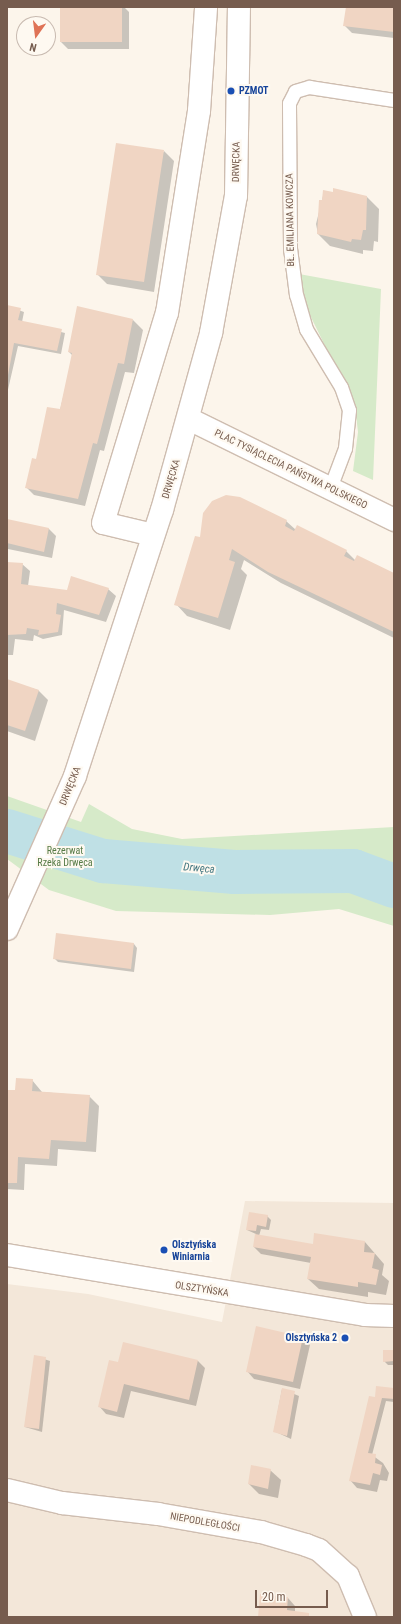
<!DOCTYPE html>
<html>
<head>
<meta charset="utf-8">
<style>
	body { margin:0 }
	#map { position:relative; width:401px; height:1624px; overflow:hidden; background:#fcf5eb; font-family:"Roboto Condensed",sans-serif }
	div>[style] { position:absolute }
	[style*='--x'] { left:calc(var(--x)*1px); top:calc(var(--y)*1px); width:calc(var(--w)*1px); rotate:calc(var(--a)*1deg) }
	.residential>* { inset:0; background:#f3e7d9 }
	.green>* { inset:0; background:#d6eac9 }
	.shadow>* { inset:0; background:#0003 }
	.river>* { height:44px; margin:-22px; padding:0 22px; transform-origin:22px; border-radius:22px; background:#bfe0e5 }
	.building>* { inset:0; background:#f0d5c3 }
	.roads { filter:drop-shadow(1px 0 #cebdb0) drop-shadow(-1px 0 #cebdb0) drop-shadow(0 1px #cebdb0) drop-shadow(0 -1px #cebdb0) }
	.service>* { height:13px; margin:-6.5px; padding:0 6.5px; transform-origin:6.5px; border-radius:6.5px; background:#fff }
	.minor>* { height:22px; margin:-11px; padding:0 11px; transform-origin:11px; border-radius:11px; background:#fff }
	.tertiary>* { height:22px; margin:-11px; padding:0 11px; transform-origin:11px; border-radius:11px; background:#fff }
	.dots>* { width:11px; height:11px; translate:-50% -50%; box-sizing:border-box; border:2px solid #fef9f1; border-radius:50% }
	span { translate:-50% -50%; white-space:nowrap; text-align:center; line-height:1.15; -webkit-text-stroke:4px #fef9f1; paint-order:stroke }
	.transit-label { font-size:10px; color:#164399; font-weight:700 }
	.left { translate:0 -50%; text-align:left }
	.right { translate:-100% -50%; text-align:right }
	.street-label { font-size:10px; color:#765c4e }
	.park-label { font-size:10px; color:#567b46 }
	.water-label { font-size:11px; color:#457881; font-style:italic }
	.frame { position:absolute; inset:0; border:8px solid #765c4e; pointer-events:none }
	.north { position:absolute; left:16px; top:16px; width:40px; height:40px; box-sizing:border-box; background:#fef9f1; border:1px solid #c8bab0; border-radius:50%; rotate:194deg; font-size:11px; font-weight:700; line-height:16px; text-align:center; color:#765c4e }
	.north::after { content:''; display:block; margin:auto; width:14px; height:18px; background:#df7356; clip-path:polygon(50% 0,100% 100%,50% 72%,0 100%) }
	.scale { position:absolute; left:255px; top:1590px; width:73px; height:18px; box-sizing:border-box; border:2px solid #765c4e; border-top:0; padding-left:5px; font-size:12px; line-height:14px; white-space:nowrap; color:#765c4e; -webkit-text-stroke:3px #fef9f1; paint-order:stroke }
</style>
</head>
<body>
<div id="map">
	<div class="residential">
		<i style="clip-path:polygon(245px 1201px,394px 1203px,394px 1617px,7px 1617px,7px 1284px,88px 1294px,222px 1322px)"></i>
	</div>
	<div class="green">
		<i style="clip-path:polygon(299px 274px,381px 289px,373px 480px,353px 471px,358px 432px,355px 407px,308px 311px)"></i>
		<i style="clip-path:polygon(7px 796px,81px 822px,89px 804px,132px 829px,182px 839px,394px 827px,394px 926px,339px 909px,270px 915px,116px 911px,49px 890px,7px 859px)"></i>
	</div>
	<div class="shadow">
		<i style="clip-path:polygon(61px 7px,124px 7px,129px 12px,129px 49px,68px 49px,61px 42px)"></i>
		<i style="clip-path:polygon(347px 7px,394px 8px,394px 38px,352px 33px,344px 25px)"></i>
		<i style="clip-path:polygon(164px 151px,174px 161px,154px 292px,107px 284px,97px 274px)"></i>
		<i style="clip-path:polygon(324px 192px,367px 197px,379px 209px,378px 242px,374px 241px,373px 251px,363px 250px,363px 254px,330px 246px,318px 234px,316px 224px)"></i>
		<i style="clip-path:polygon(7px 306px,24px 312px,22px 322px,65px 333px,61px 354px,18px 346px,7px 394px)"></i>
		<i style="clip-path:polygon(133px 320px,143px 330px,134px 373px,125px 372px,104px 451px,100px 450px,85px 506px,34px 495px,26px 487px,60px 410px,73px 356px,69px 352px)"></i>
		<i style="clip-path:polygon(7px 520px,49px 529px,56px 536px,52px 558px,8px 549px)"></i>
		<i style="clip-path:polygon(286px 521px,296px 530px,346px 551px,355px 560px,394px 574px,394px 638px,281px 583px,244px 560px,241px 569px,247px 575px,230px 630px,187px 616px,176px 604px,201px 539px)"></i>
		<i style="clip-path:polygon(7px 563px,22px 564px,30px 571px,28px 586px,67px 591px,108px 589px,116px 596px,106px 622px,64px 610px,62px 635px,43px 639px,34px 635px,33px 641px,15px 639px,13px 655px,7px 655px)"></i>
		<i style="clip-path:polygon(7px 681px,38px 690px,48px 700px,35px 741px,7px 731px)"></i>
		<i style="clip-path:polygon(134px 944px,137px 948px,134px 972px,58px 962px,54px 958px)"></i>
		<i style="clip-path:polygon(32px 1080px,42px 1092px,89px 1096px,99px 1106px,96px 1152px,58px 1149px,57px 1166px,25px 1164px,24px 1190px,7px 1189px,7px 1091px,16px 1091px)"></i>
		<i style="clip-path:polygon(267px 1216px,271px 1220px,269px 1230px,261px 1229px,259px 1236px,314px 1246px,365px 1242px,384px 1264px,382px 1275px,389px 1281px,386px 1295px,368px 1292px,368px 1297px,319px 1289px,308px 1279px,311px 1263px,261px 1254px,254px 1247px,256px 1234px,247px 1230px)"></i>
		<i style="clip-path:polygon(303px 1338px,310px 1345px,300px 1389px,254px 1379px,247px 1371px)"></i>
		<i style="clip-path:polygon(394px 1351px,394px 1365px,388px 1365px,384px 1361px)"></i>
		<i style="clip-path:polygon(35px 1356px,50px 1361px,42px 1432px,25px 1427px)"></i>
		<i style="clip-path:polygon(198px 1361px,205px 1368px,196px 1406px,131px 1391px,124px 1418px,106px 1414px,99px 1406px,119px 1364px)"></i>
		<i style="clip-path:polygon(282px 1389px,299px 1396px,291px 1439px,274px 1431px)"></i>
		<i style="clip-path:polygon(394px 1389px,394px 1402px,386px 1401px,372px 1455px,383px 1463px,389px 1473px,387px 1481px,380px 1480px,377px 1492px,357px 1488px,350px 1480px,376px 1398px)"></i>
		<i style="clip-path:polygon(270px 1470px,281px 1480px,278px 1498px,259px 1494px,249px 1484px)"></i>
		<i style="clip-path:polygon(288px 1598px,295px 1606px,295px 1612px,312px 1617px,259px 1617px)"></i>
	</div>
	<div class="river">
		<i style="--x:7;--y:831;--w:101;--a:17.4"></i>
		<i style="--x:103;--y:861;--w:132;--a:4.8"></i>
		<i style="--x:235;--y:872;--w:118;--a:-0.5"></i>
		<i style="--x:353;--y:871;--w:44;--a:20.1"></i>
	</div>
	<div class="building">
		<i style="clip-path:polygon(60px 7px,122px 7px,122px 42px,60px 42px)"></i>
		<i style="clip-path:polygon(346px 7px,394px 7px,394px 32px,343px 26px)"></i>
		<i style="clip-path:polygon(116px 143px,164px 150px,144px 282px,96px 275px)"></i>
		<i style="clip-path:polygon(333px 188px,367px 196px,366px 230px,363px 230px,361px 240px,352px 239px,351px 242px,317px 234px,319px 200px,322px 200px,323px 190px,333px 192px)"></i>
		<i style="clip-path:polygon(7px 305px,21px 308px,18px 320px,62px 329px,57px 351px,14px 343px,8px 375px)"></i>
		<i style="clip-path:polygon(77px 306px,133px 319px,124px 364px,118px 363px,97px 444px,93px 443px,78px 499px,25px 488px,32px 458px,36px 459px,47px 407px,60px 409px,72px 353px,68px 352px)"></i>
		<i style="clip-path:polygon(226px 495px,240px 497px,287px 520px,285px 526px,294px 531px,297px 525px,347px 550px,344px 556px,354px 561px,357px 555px,394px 573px,394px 632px,268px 572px,232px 549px,229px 560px,235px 562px,218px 618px,174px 605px,195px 536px,200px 537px,203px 513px,212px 501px)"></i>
		<i style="clip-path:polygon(7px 519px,49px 528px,44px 552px,7px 543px)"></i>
		<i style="clip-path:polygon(7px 562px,23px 563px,21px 584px,67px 590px,71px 576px,109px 588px,99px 615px,57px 603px,56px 614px,61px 615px,58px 632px,38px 635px,39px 630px,27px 628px,26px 634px,7px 635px)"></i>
		<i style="clip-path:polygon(7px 679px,39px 690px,25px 731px,7px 725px)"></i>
		<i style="clip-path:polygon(56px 933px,134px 943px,131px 969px,53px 959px)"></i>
		<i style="clip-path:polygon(16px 1078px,33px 1079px,32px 1091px,90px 1095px,86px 1142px,51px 1140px,49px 1159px,18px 1157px,17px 1183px,7px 1183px,7px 1090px,15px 1090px)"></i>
		<i style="clip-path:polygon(249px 1212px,268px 1215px,266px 1227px,257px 1225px,256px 1231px,246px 1230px)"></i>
		<i style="clip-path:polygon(314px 1233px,365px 1241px,364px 1252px,375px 1253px,372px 1268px,379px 1270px,376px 1285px,358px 1282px,358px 1287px,307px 1279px,311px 1257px,253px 1247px,255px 1234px,313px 1244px)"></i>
		<i style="clip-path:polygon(256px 1326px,303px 1337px,293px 1382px,246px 1372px)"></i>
		<i style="clip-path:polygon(123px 1342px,198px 1360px,189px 1400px,124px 1384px,117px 1412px,98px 1407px,109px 1360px,118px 1362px)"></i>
		<i style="clip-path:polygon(383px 1350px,394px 1350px,394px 1361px,383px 1362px)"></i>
		<i style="clip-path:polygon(34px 1355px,46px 1357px,39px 1429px,24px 1427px)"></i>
		<i style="clip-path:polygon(376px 1386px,394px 1388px,394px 1399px,382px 1398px,368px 1453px,376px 1454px,375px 1463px,382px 1465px,380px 1475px,373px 1473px,370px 1485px,349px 1481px,369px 1396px,375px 1397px)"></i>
		<i style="clip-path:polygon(282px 1388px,295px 1391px,287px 1436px,273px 1432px)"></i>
		<i style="clip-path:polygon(251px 1465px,271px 1469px,268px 1489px,248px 1484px)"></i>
		<i style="clip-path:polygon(260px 1594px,288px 1597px,287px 1610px,309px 1613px,309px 1617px,258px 1617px)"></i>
	</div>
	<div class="roads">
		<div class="service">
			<i style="--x:330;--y:488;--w:43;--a:-69.4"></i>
			<i style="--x:345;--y:448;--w:38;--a:-84"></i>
			<i style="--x:349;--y:410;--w:24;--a:-109"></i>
			<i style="--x:341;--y:387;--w:68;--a:-121.1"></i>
			<i style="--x:306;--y:329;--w:35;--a:-106"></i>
			<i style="--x:296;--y:295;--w:47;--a:-97.3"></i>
			<i style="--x:290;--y:248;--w:145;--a:-90.4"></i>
			<i style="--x:289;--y:103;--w:13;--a:-63"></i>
			<i style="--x:295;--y:91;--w:15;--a:-16"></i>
			<i style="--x:309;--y:87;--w:86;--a:8.7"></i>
		</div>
		<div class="minor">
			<i style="--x:189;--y:419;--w:229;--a:26.2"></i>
			<i style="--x:153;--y:535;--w:51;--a:-166.5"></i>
			<i style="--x:103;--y:523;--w:220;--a:-73.1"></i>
			<i style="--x:167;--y:313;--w:205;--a:-81"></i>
			<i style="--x:199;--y:111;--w:104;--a:-86.1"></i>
			<i style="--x:7;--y:1490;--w:57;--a:13.3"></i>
			<i style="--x:62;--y:1503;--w:97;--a:6.5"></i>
			<i style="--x:158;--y:1514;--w:105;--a:9.9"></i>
			<i style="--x:261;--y:1532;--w:47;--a:16.1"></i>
			<i style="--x:306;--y:1545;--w:14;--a:21"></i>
			<i style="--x:319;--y:1550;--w:39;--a:42"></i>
			<i style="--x:348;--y:1576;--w:44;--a:67.5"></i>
		</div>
		<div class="tertiary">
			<i style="--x:7;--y:929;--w:167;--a:-66"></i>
			<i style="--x:75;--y:776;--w:280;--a:-71.9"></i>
			<i style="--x:162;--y:510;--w:184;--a:-74.5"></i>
			<i style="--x:211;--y:333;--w:139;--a:-79.7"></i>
			<i style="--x:236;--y:196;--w:189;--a:-89.1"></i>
			<i style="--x:7;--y:1255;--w:363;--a:9.5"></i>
			<i style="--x:365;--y:1315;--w:29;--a:2"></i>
		</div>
	</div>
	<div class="dots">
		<i style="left:231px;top:91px;background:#1a4fb4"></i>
		<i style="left:164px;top:1250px;background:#1a4fb4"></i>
		<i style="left:345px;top:1338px;background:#1a4fb4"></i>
	</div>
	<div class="transit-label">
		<span class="left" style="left:239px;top:91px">PZMOT</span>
		<span class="left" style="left:172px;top:1250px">Olsztyńska<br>Winiarnia</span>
		<span class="right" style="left:337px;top:1338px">Olsztyńska 2</span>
	</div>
	<div class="street-label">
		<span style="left:236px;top:162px;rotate:-89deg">DRWĘCKA</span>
		<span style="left:290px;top:220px;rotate:-91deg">BŁ. EMILIANA KOWCZA</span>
		<span style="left:291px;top:469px;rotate:26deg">PLAC TYSIĄCLECIA PAŃSTWA POLSKIEGO</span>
		<span style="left:171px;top:479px;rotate:-73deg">DRWĘCKA</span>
		<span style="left:70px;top:786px;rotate:-68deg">DRWĘCKA</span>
		<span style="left:202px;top:1289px;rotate:9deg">OLSZTYŃSKA</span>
		<span style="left:205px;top:1522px;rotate:10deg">NIEPODLEGŁOŚCI</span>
	</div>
	<div class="park-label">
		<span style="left:65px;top:856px">Rezerwat<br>Rzeka Drwęca</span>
	</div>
	<div class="water-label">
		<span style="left:199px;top:869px;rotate:5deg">Drwęca</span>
	</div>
	<div class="frame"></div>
	<div class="north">N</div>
	<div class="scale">20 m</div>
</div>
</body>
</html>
